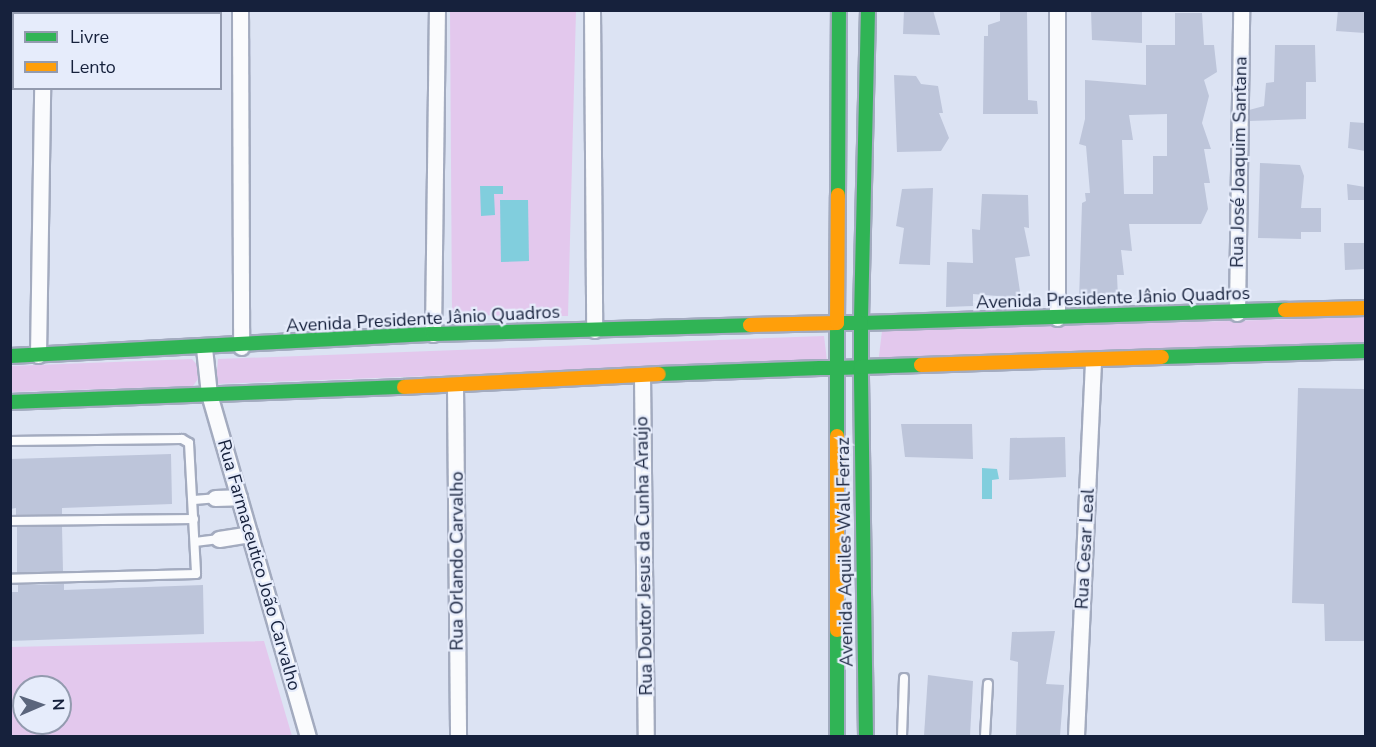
<!DOCTYPE html>
<html>
<head>
<meta charset="utf-8">
<style>
	body { margin:0 }
	#map { position:relative; width:1376px; height:747px; overflow:hidden; background:#dce3f3; font-family:"Nunito Sans",sans-serif }
	div>[style] { position:absolute }
	[style*='--x'] { left:calc(var(--x)*1px); top:calc(var(--y)*1px); width:calc(var(--w)*1px); rotate:calc(var(--a)*1deg) }
	.green>* { inset:0; background:#e3c8ed }
	.water>* { inset:0; background:#81cedd }
	.building>* { inset:0; background:#bdc5da }
	.roads { filter:drop-shadow(2px 0 #a3abbf) drop-shadow(-2px 0 #a3abbf) drop-shadow(0 2px #a3abbf) drop-shadow(0 -2px #a3abbf) }
	.lane>* { height:8px; margin:-4px; padding:0 4px; transform-origin:4px; border-radius:4px; background:#fafbfd }
	.street>* { height:15px; margin:-7.5px; padding:0 7.5px; transform-origin:7.5px; border-radius:7.5px; background:#fafbfd }
	.fast>* { height:14px; margin:-7px; padding:0 7px; transform-origin:7px; border-radius:7px; background:#30b455 }
	.slow>* { height:14px; margin:-7px; padding:0 7px; transform-origin:7px; border-radius:7px; background:#ff9f0a }
	span { translate:-50% -50%; white-space:nowrap; text-align:center; line-height:1.15; -webkit-text-stroke:4.5px #e6ecfb; paint-order:stroke }
	.street-label { font-size:18px; color:#16213c }
	.frame { position:absolute; inset:0; border:12px solid #16213c; pointer-events:none }
	.legend { position:absolute; left:12px; top:12px; width:210px; height:78px; box-sizing:border-box; background:#e6ecfb; border:2px solid #939baf; margin:0; padding:8px 10px; list-style:none; font-size:18px; color:#16213c }
	.legend li { display:flex; align-items:center; gap:12px; height:30px }
	.legend b { width:30px; border:2px solid #939baf }
	.north { position:absolute; left:12px; top:675px; width:60px; height:60px; box-sizing:border-box; background:#e6ecfb; border:2px solid #939baf; border-radius:50%; rotate:88deg; font-size:16px; font-weight:700; line-height:24px; text-align:center; color:#16213c }
	.north::after { content:''; display:block; margin:auto; width:21px; height:27px; background:#5b657c; clip-path:polygon(50% 0,100% 100%,50% 72%,0 100%) }
</style>
</head>
<body>
<div id="map">
	<div class="green">
		<i style="clip-path:polygon(450px 11px,576px 11px,568px 316px,452px 315px)"></i>
		<i style="clip-path:polygon(1365px 317px,1365px 343px,880px 360px,879px 356px,882px 331px)"></i>
		<i style="clip-path:polygon(824px 336px,827px 361px,216px 384px,218px 359px)"></i>
		<i style="clip-path:polygon(192px 359px,198px 366px,198px 379px,193px 386px,11px 392px,10px 366px)"></i>
		<i style="clip-path:polygon(evenodd,264px 641px,292px 736px,11px 736px,11px 647px,264px 641px,24px 687px,60px 687px,60px 723px,24px 723px,24px 687px)"></i>
	</div>
	<div class="water">
		<i style="clip-path:polygon(503px 186px,503px 194px,494px 194px,495px 215px,481px 216px,480px 186px)"></i>
		<i style="clip-path:polygon(500px 200px,528px 200px,529px 261px,501px 262px)"></i>
		<i style="clip-path:polygon(982px 468px,997px 469px,999px 479px,992px 480px,992px 499px,982px 499px)"></i>
	</div>
	<div class="building">
		<i style="clip-path:polygon(904px 10px,933px 10px,940px 35px,903px 34px)"></i>
		<i style="clip-path:polygon(1000px 10px,1027px 10px,1028px 100px,1037px 101px,1038px 114px,983px 114px,984px 36px,988px 36px,988px 25px,1000px 21px)"></i>
		<i style="clip-path:polygon(1091px 10px,1142px 10px,1142px 43px,1092px 40px)"></i>
		<i style="clip-path:polygon(1338px 10px,1365px 11px,1365px 33px,1336px 31px)"></i>
		<i style="clip-path:polygon(evenodd,1175px 13px,1202px 13px,1204px 45px,1214px 45px,1217px 72px,1204px 80px,1209px 96px,1202px 123px,1211px 149px,1204px 149px,1210px 183px,1204px 183px,1208px 209px,1201px 224px,1129px 224px,1132px 251px,1121px 250px,1124px 275px,1117px 275px,1118px 298px,1079px 301px,1082px 203px,1086px 201px,1085px 193px,1090px 193px,1086px 146px,1079px 144px,1085px 119px,1085px 80px,1146px 85px,1146px 45px,1175px 45px,1175px 13px,1167px 114px,1167px 156px,1153px 156px,1153px 194px,1124px 194px,1122px 140px,1133px 140px,1129px 115px,1167px 114px)"></i>
		<i style="clip-path:polygon(1275px 45px,1315px 45px,1316px 82px,1306px 82px,1306px 119px,1249px 121px,1249px 110px,1264px 106px,1266px 83px,1274px 82px)"></i>
		<i style="clip-path:polygon(894px 75px,916px 76px,921px 84px,938px 86px,943px 113px,939px 113px,949px 138px,941px 151px,897px 152px)"></i>
		<i style="clip-path:polygon(1350px 122px,1365px 123px,1365px 151px,1348px 148px)"></i>
		<i style="clip-path:polygon(1260px 163px,1300px 165px,1304px 176px,1301px 208px,1321px 208px,1321px 232px,1301px 232px,1301px 239px,1258px 238px)"></i>
		<i style="clip-path:polygon(1347px 184px,1365px 187px,1365px 200px,1348px 200px)"></i>
		<i style="clip-path:polygon(933px 188px,930px 265px,899px 264px,904px 228px,896px 226px,902px 189px)"></i>
		<i style="clip-path:polygon(982px 194px,1028px 195px,1029px 228px,1024px 227px,1030px 256px,1015px 258px,1021px 298px,973px 294px,973px 306px,946px 307px,947px 262px,973px 263px,972px 229px,980px 230px)"></i>
		<i style="clip-path:polygon(1344px 243px,1365px 243px,1365px 269px,1345px 270px)"></i>
		<i style="clip-path:polygon(1298px 388px,1365px 389px,1365px 641px,1325px 641px,1324px 604px,1292px 603px)"></i>
		<i style="clip-path:polygon(901px 424px,972px 424px,973px 459px,905px 457px)"></i>
		<i style="clip-path:polygon(1065px 437px,1066px 477px,1009px 480px,1010px 438px)"></i>
		<i style="clip-path:polygon(171px 454px,172px 504px,62px 508px,62px 514px,16px 515px,16px 508px,10px 509px,10px 459px)"></i>
		<i style="clip-path:polygon(62px 526px,63px 572px,17px 573px,17px 527px)"></i>
		<i style="clip-path:polygon(64px 584px,64px 590px,203px 585px,204px 634px,10px 641px,10px 592px,18px 592px,18px 585px)"></i>
		<i style="clip-path:polygon(1055px 631px,1046px 684px,1064px 685px,1060px 736px,1016px 736px,1018px 662px,1010px 660px,1012px 632px)"></i>
		<i style="clip-path:polygon(928px 675px,973px 681px,970px 736px,924px 736px)"></i>
	</div>
	<div class="roads">
		<div class="lane">
			<i style="--x:10;--y:441;--w:172;--a:-0.7"></i>
			<i style="--x:182;--y:439;--w:8;--a:30"></i>
			<i style="--x:189;--y:443;--w:131;--a:86.9"></i>
			<i style="--x:196;--y:574;--w:186;--a:178.5"></i>
			<i style="--x:194;--y:500;--w:21;--a:-5"></i>
			<i style="--x:10;--y:521;--w:184;--a:-0.6"></i>
			<i style="--x:195;--y:542;--w:24;--a:-7"></i>
			<i style="--x:902;--y:736;--w:58;--a:-88"></i>
			<i style="--x:985;--y:736;--w:52;--a:-86.7"></i>
		</div>
		<div class="street">
			<i style="--x:240;--y:10;--w:337;--a:89.8"></i>
			<i style="--x:592;--y:10;--w:320;--a:89.6"></i>
			<i style="--x:1057;--y:10;--w:308;--a:90"></i>
			<i style="--x:43;--y:14;--w:4;--a:-90"></i>
			<i style="--x:1237;--y:313;--w:303;--a:-89.2"></i>
			<i style="--x:433;--y:334;--w:324;--a:-89.3"></i>
			<i style="--x:204;--y:348;--w:46;--a:83.8"></i>
			<i style="--x:209;--y:394;--w:356;--a:73.9"></i>
			<i style="--x:38;--y:355;--w:267;--a:-89.1"></i>
			<i style="--x:642;--y:375;--w:361;--a:89.4"></i>
			<i style="--x:455;--y:385;--w:351;--a:89.5"></i>
			<i style="--x:215;--y:498;--w:24;--a:-2"></i>
			<i style="--x:219;--y:539;--w:31;--a:-9"></i>
			<i style="--x:1076;--y:736;--w:374;--a:-87.4"></i>
		</div>
		<div class="fast">
			<i style="--x:868;--y:10;--w:313;--a:91.3"></i>
			<i style="--x:861;--y:323;--w:424;--a:-1.8"></i>
			<i style="--x:838;--y:195;--w:185;--a:-89.7"></i>
			<i style="--x:10;--y:356;--w:424;--a:-3"></i>
			<i style="--x:433;--y:334;--w:317;--a:-1.6"></i>
			<i style="--x:1162;--y:357;--w:204;--a:-1.7"></i>
			<i style="--x:659;--y:374;--w:161;--a:-2.1"></i>
			<i style="--x:820;--y:368;--w:17;--a:0"></i>
			<i style="--x:837;--y:368;--w:24;--a:-2"></i>
			<i style="--x:861;--y:367;--w:44;--a:-90"></i>
			<i style="--x:861;--y:323;--w:24;--a:180"></i>
			<i style="--x:837;--y:323;--w:113;--a:90"></i>
			<i style="--x:10;--y:402;--w:394;--a:-2.2"></i>
			<i style="--x:837;--y:630;--w:106;--a:90"></i>
			<i style="--x:866;--y:736;--w:369;--a:-90.8"></i>
			<i style="--x:861;--y:367;--w:60;--a:-1.9"></i>
		</div>
		<div class="slow">
			<i style="--x:1285;--y:310;--w:81;--a:-1.4"></i>
			<i style="--x:750;--y:325;--w:87;--a:-1.3"></i>
			<i style="--x:837;--y:323;--w:128;--a:-89.6"></i>
			<i style="--x:921;--y:365;--w:241;--a:-1.9"></i>
			<i style="--x:404;--y:387;--w:255;--a:-2.9"></i>
			<i style="--x:837;--y:436;--w:194;--a:90"></i>
		</div>
	</div>
	<div class="street-label">
		<span style="left:1239px;top:162px;rotate:-89deg">Rua José Joaquim Santana</span>
		<span style="left:1113px;top:298px;rotate:-2deg">Avenida Presidente Jânio Quadros</span>
		<span style="left:423px;top:319px;rotate:-3deg">Avenida Presidente Jânio Quadros</span>
		<span style="left:1085px;top:549px;rotate:-87deg">Rua Cesar Leal</span>
		<span style="left:845px;top:552px;rotate:-91deg">Avenida Aquiles Wall Ferraz</span>
		<span style="left:644px;top:556px;rotate:-91deg">Rua Doutor Jesus da Cunha Araújo</span>
		<span style="left:457px;top:561px;rotate:-90deg">Rua Orlando Carvalho</span>
		<span style="left:259px;top:565px;rotate:74deg">Rua Farmaceutico João Carvalho</span>
	</div>
	<div class="frame"></div>
	<ul class="legend">
	<li><b style="height:8px;background:#30b455"></b>Livre</li>
	<li><b style="height:8px;background:#ff9f0a"></b>Lento</li>
	</ul>
	<div class="north">N</div>
</div>
</body>
</html>
